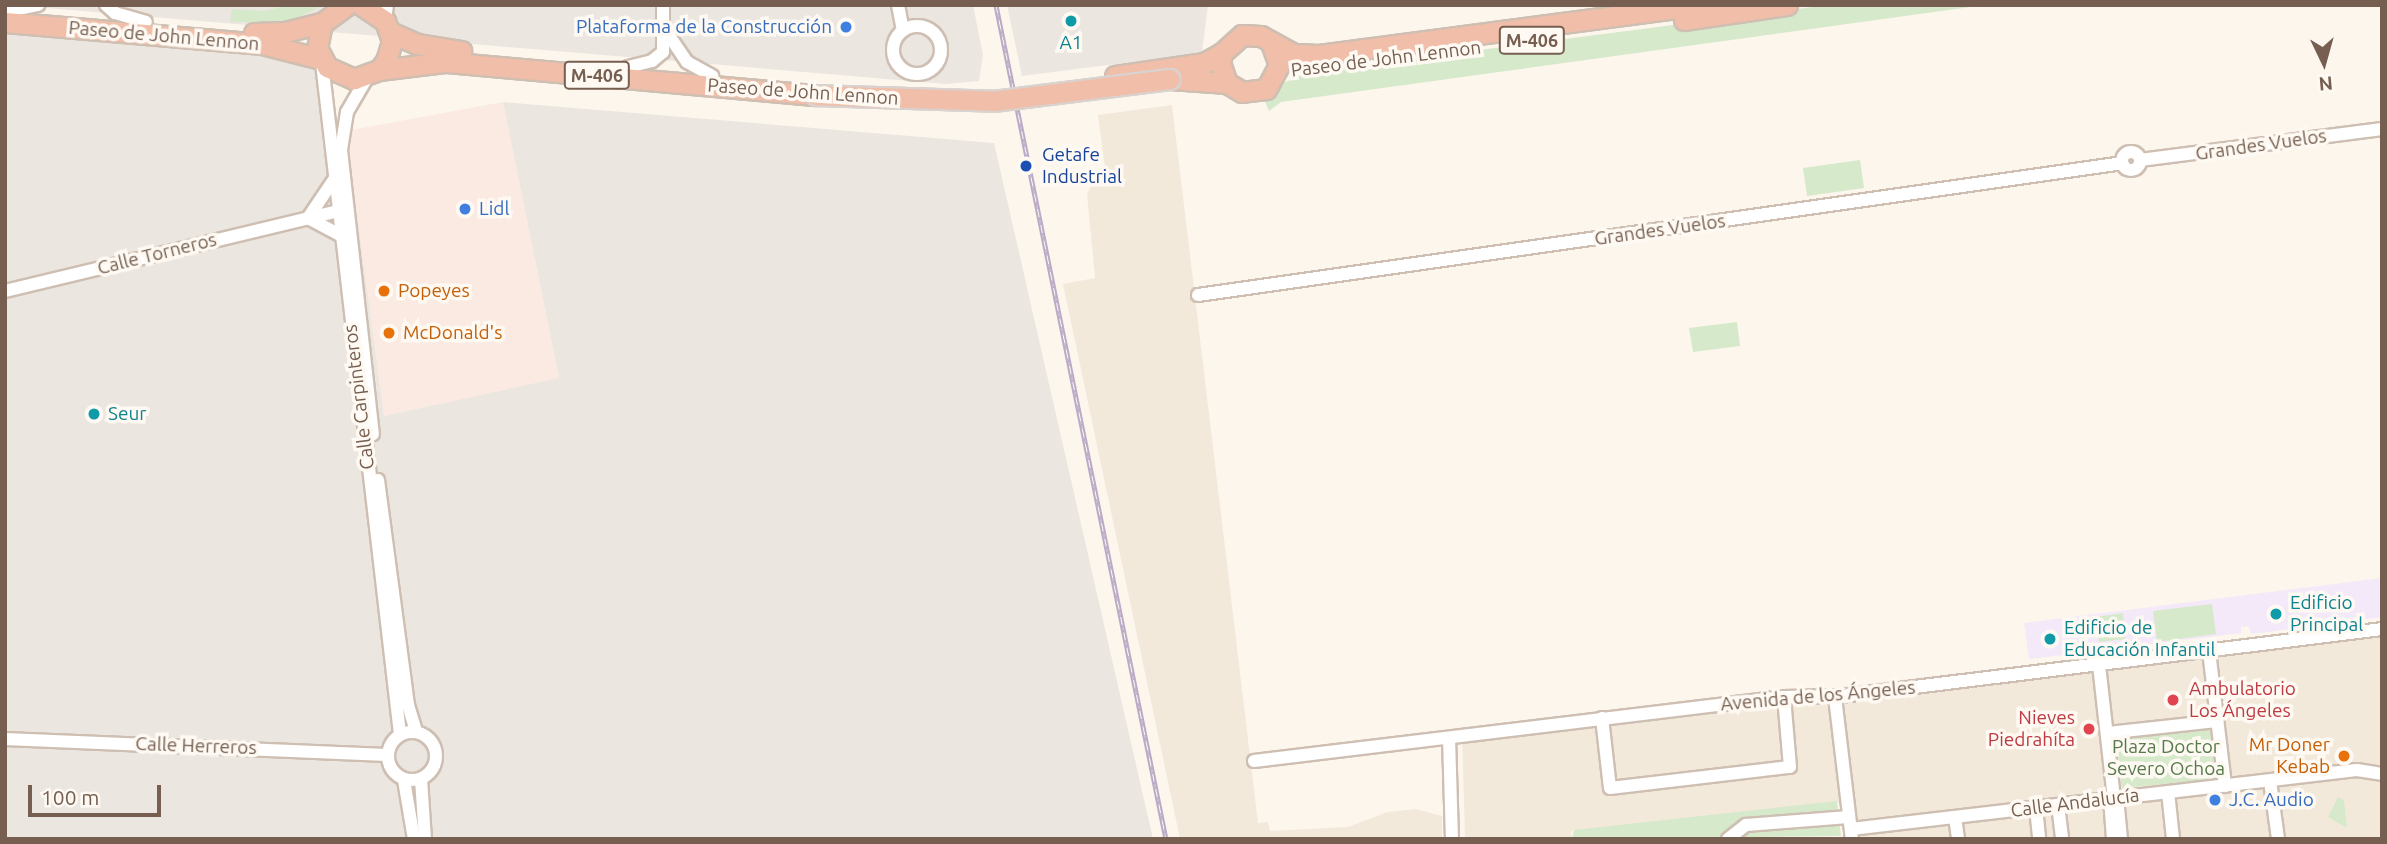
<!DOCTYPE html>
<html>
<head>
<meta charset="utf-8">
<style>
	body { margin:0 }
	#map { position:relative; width:2387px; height:844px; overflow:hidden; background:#fcf6ed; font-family:Ubuntu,sans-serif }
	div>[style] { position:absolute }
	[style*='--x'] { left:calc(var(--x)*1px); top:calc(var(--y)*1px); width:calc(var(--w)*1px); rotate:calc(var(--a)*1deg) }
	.residential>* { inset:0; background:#f3e9db }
	.commercial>* { inset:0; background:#fbeae2 }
	.industrial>* { inset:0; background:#ece6e1 }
	.education>* { inset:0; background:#f3e9f8 }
	.green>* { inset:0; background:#d6e9cb }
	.roads { filter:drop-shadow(2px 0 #cebfb2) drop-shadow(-2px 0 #cebfb2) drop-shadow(0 2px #cebfb2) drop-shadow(0 -2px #cebfb2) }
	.minor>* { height:12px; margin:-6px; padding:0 6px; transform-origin:6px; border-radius:6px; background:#fff }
	.minor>.ring { margin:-6px; padding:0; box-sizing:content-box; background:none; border:12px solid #fff; border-radius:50% }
	.highway>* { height:19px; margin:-9.5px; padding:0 9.5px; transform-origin:9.5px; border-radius:9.5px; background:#f0bea9 }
	.rail>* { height:5px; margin-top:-2.5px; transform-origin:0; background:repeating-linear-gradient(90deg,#fefaf3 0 8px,#baaac6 0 16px); box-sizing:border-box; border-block:2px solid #baaac6 }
	.bridges { filter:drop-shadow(2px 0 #d9d2ce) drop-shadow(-2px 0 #d9d2ce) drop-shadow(0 2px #d9d2ce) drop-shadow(0 -2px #d9d2ce) }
	.highway-bridge>* { height:19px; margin:-9.5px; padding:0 9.5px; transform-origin:9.5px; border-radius:9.5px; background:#f0bea9 }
	.dots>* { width:19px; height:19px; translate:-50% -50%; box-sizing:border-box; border:4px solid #fefaf3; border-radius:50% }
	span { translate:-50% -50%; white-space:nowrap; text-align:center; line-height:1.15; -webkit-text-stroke:7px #fefaf3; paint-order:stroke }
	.shield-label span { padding:2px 5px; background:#fefaf3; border:2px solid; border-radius:5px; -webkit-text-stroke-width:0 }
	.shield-label { font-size:18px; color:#765f50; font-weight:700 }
	.shop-label { font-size:19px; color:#366cbe }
	.right { translate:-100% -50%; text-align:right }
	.left { translate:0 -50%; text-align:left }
	.street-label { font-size:19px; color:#765f50 }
	.culture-label { font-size:19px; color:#0d838f }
	.transit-label { font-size:19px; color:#164399 }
	.food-label { font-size:19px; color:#c56008 }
	.health-label { font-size:19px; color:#be3a42 }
	.park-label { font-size:19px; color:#567a49 }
	.frame { position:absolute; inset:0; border:7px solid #765f50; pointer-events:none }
	.north { position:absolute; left:2289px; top:28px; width:70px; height:70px; -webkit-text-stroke:5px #fefaf3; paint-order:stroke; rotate:175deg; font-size:19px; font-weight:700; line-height:28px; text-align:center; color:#765f50 }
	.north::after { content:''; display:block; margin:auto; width:24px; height:32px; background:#765f50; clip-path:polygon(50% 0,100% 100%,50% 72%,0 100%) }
	.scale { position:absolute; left:28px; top:785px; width:133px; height:32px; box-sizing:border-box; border:4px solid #765f50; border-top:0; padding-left:9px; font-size:21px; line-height:24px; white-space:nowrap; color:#765f50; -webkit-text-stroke:5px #fefaf3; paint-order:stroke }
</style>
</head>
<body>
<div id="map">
	<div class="residential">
		<i style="clip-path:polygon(1172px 105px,1258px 823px,1268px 822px,1270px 831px,1348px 827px,1388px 812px,1415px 809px,1442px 816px,1442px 839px,1180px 839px,1063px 284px,1095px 278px,1087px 194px,1091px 186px,1107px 184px,1098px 115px)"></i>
		<i style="clip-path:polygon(2382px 623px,2382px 839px,1852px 839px,1847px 801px,1571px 831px,1572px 839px,1465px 839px,1462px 732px)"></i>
	</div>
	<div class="commercial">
		<i style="clip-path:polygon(503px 102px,559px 379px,384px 416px,346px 131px)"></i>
	</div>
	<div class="industrial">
		<i style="clip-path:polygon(11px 5px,973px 5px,983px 55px,979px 81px,946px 84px)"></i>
		<i style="clip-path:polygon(1007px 5px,1208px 5px,1202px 53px,1022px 76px)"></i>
		<i style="clip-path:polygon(5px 28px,280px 52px,306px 60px,321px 72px,324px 127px,346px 131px,384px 416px,559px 378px,503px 102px,994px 143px,1153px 839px,5px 839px)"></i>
	</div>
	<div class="education">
		<i style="clip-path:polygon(2382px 578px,2382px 617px,2251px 634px,2249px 626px,2241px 627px,2241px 633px,2029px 659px,2024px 623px)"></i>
	</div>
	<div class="green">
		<i style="clip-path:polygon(291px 5px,323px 5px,289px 22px,230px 22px,232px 9px,264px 11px)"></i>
		<i style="clip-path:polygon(1828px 5px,1985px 5px,1281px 102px,1269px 111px,1264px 99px,1283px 83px,1309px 72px)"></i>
		<i style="clip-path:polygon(1860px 160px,1864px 188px,1807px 196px,1803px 168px)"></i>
		<i style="clip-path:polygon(1737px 322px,1740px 346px,1693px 352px,1689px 328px)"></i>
		<i style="clip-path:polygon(2212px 604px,2216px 634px,2157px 642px,2153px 611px)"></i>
		<i style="clip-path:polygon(2123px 613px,2126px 639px,2099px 642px,2096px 617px)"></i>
		<i style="clip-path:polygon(2210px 725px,2215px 779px,2122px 788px,2116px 738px)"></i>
		<i style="clip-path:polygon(2338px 797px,2344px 800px,2347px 828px,2328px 817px)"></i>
		<i style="clip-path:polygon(1837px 801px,1841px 836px,1572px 839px,1574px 830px)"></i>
	</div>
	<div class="roads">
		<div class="minor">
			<i style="--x:106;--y:5;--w:12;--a:42"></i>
			<i style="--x:115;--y:13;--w:32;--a:16"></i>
			<i style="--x:898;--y:5;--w:25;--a:79"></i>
			<i style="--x:9;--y:11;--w:30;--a:-12"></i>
			<i style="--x:385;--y:21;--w:16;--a:-83"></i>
			<i class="ring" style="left:893px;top:26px;width:36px;height:36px"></i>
			<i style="--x:666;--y:31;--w:37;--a:56"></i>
			<i style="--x:687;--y:62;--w:29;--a:29"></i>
			<i style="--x:322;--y:63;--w:676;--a:83.37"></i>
			<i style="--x:628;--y:67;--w:25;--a:-14"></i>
			<i style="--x:652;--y:61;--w:14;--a:-39"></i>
			<i style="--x:663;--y:52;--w:47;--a:-90"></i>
			<i style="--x:368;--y:76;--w:42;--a:120.3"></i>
			<i style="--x:347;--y:112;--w:38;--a:99"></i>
			<i style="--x:341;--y:150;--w:286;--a:83.6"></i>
			<i class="ring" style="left:2122px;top:152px;width:6px;height:6px"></i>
			<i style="--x:2140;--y:160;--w:244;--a:-7.3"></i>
			<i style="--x:335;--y:178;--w:48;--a:124"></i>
			<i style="--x:308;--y:218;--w:36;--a:28"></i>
			<i style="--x:5;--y:291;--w:347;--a:-13.5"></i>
			<i style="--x:1198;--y:295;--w:934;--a:-8.12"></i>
			<i style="--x:378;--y:480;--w:227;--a:82.4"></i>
			<i style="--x:408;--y:705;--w:28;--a:73"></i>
			<i style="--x:2209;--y:651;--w:136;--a:83.2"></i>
			<i style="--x:2099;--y:665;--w:134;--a:83.6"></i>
			<i style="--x:1835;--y:697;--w:143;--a:83.2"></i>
			<i style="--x:1602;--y:718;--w:70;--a:83.5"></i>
			<i style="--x:1610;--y:788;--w:181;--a:-6.7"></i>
			<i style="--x:1790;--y:767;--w:70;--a:-94.9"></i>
			<i class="ring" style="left:388px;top:732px;width:36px;height:36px"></i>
			<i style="--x:2107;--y:733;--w:111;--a:-6.2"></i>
			<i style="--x:1449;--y:738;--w:101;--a:88.3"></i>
			<i style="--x:5;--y:739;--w:382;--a:2.4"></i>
			<i style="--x:1254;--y:761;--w:534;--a:-6.89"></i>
			<i style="--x:1784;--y:697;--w:58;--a:-1"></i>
			<i style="--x:1842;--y:696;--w:544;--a:-7.07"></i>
			<i style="--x:421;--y:779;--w:60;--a:86.2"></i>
			<i style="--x:404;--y:780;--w:60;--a:80.4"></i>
			<i style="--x:2270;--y:781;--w:59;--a:82.1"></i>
			<i style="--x:2168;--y:792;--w:47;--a:83.9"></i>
			<i style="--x:2117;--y:797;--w:42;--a:84.6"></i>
			<i style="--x:2110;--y:798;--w:41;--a:85.8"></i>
			<i style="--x:2058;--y:805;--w:34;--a:83"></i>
			<i style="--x:2036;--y:808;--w:31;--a:84"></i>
			<i style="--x:1955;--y:817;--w:22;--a:82"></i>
			<i style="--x:1851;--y:829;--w:509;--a:-6.65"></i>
			<i style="--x:2357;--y:770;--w:25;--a:9"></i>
			<i style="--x:1728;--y:839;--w:23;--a:-38"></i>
			<i style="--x:1746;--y:825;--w:103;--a:-4.4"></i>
		</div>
		<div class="highway">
			<i style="--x:347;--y:5;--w:31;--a:144"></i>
			<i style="--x:322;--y:23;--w:25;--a:101"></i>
			<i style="--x:317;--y:48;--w:21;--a:62"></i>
			<i style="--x:327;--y:67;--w:30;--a:24"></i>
			<i style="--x:354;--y:79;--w:27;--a:-20"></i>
			<i style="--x:379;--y:70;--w:11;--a:-52"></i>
			<i style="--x:386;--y:61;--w:21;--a:-73"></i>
			<i style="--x:392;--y:41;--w:21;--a:-109"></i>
			<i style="--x:385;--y:21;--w:29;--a:-146"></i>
			<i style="--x:1684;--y:20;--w:104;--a:-8.3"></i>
			<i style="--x:5;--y:22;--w:258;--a:4.9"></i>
			<i style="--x:262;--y:44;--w:61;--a:14.3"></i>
			<i style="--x:390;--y:32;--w:30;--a:24"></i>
			<i style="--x:417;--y:44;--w:45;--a:9"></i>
			<i style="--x:254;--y:33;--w:31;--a:-2"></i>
			<i style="--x:285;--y:32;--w:38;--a:-14"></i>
			<i style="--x:1271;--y:43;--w:23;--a:70"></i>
			<i style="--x:1279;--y:65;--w:27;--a:118"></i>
			<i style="--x:1266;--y:89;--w:24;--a:173"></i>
			<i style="--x:1242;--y:92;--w:17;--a:-149"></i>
			<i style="--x:1227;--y:83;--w:21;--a:-109"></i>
			<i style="--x:1220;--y:63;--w:10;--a:-79"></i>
			<i style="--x:1222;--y:53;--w:27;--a:-42"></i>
			<i style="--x:1242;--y:35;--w:19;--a:3"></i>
			<i style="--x:1261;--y:36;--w:38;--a:29"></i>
			<i style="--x:1294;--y:54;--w:25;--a:2"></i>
			<i style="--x:1319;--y:55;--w:385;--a:-7.5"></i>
			<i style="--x:379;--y:70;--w:66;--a:-6.9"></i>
			<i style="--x:445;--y:62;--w:372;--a:5.1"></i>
			<i style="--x:1115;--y:76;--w:90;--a:-8.3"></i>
			<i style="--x:1204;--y:63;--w:21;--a:-29"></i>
			<i style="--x:1170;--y:79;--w:57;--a:4"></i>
		</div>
	</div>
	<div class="rail">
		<i style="--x:996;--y:5;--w:851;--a:78.48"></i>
	</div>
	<div class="bridges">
		<div class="highway-bridge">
			<i style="--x:816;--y:95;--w:177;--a:1.9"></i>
			<i style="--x:993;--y:101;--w:178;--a:-7.1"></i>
		</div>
	</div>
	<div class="dots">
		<i style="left:1071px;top:21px;background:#0f9aa8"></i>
		<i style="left:846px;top:27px;background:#3f7fe0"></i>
		<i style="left:1026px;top:166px;background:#1a4fb4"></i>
		<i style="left:465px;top:209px;background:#3f7fe0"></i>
		<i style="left:384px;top:291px;background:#e8710a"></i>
		<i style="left:389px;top:333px;background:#e8710a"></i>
		<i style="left:94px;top:414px;background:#0f9aa8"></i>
		<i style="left:2276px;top:614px;background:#0f9aa8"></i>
		<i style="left:2050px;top:639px;background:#0f9aa8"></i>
		<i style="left:2173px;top:700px;background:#e0444e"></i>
		<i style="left:2089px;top:729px;background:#e0444e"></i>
		<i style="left:2344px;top:756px;background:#e8710a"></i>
		<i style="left:2215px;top:800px;background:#3f7fe0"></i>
	</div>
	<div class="shield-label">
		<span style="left:1532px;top:40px">M-406</span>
		<span style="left:597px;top:75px">M-406</span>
	</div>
	<div class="shop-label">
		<span class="right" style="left:832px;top:27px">Plataforma de la Construcción</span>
		<span class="left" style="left:479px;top:209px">Lidl</span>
		<span class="left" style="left:2229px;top:800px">J.C. Audio</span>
	</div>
	<div class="street-label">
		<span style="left:164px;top:36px;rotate:5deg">Paseo de John Lennon</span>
		<span style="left:1386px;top:59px;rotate:-7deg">Paseo de John Lennon</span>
		<span style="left:803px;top:92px;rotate:4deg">Paseo de John Lennon</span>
		<span style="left:2261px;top:145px;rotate:-8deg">Grandes Vuelos</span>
		<span style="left:1660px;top:230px;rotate:-8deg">Grandes Vuelos</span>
		<span style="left:157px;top:254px;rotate:-14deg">Calle Torneros</span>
		<span style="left:359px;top:397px;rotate:-97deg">Calle Carpinteros</span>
		<span style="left:1818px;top:696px;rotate:-5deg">Avenida de los Ángeles</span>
		<span style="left:196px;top:746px;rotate:2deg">Calle Herreros</span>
		<span style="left:2075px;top:803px;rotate:-7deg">Calle Andalucía</span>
	</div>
	<div class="culture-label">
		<span style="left:1071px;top:43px">A1</span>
		<span class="left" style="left:108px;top:414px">Seur</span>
		<span class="left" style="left:2290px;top:614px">Edificio<br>Principal</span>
		<span class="left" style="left:2064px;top:639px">Edificio de<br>Educación Infantil</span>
	</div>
	<div class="transit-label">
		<span class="left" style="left:1042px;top:166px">Getafe<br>Industrial</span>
	</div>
	<div class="food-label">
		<span class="left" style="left:398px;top:291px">Popeyes</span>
		<span class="left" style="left:403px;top:333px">McDonald's</span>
		<span class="right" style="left:2330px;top:756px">Mr Doner<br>Kebab</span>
	</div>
	<div class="health-label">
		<span class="left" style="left:2189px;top:700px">Ambulatorio<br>Los Ángeles</span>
		<span class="right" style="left:2075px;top:729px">Nieves<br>Piedrahíta</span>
	</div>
	<div class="park-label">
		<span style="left:2166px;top:758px">Plaza Doctor<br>Severo Ochoa</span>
	</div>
	<div class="frame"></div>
	<div class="north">N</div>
	<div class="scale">100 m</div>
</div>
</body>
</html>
